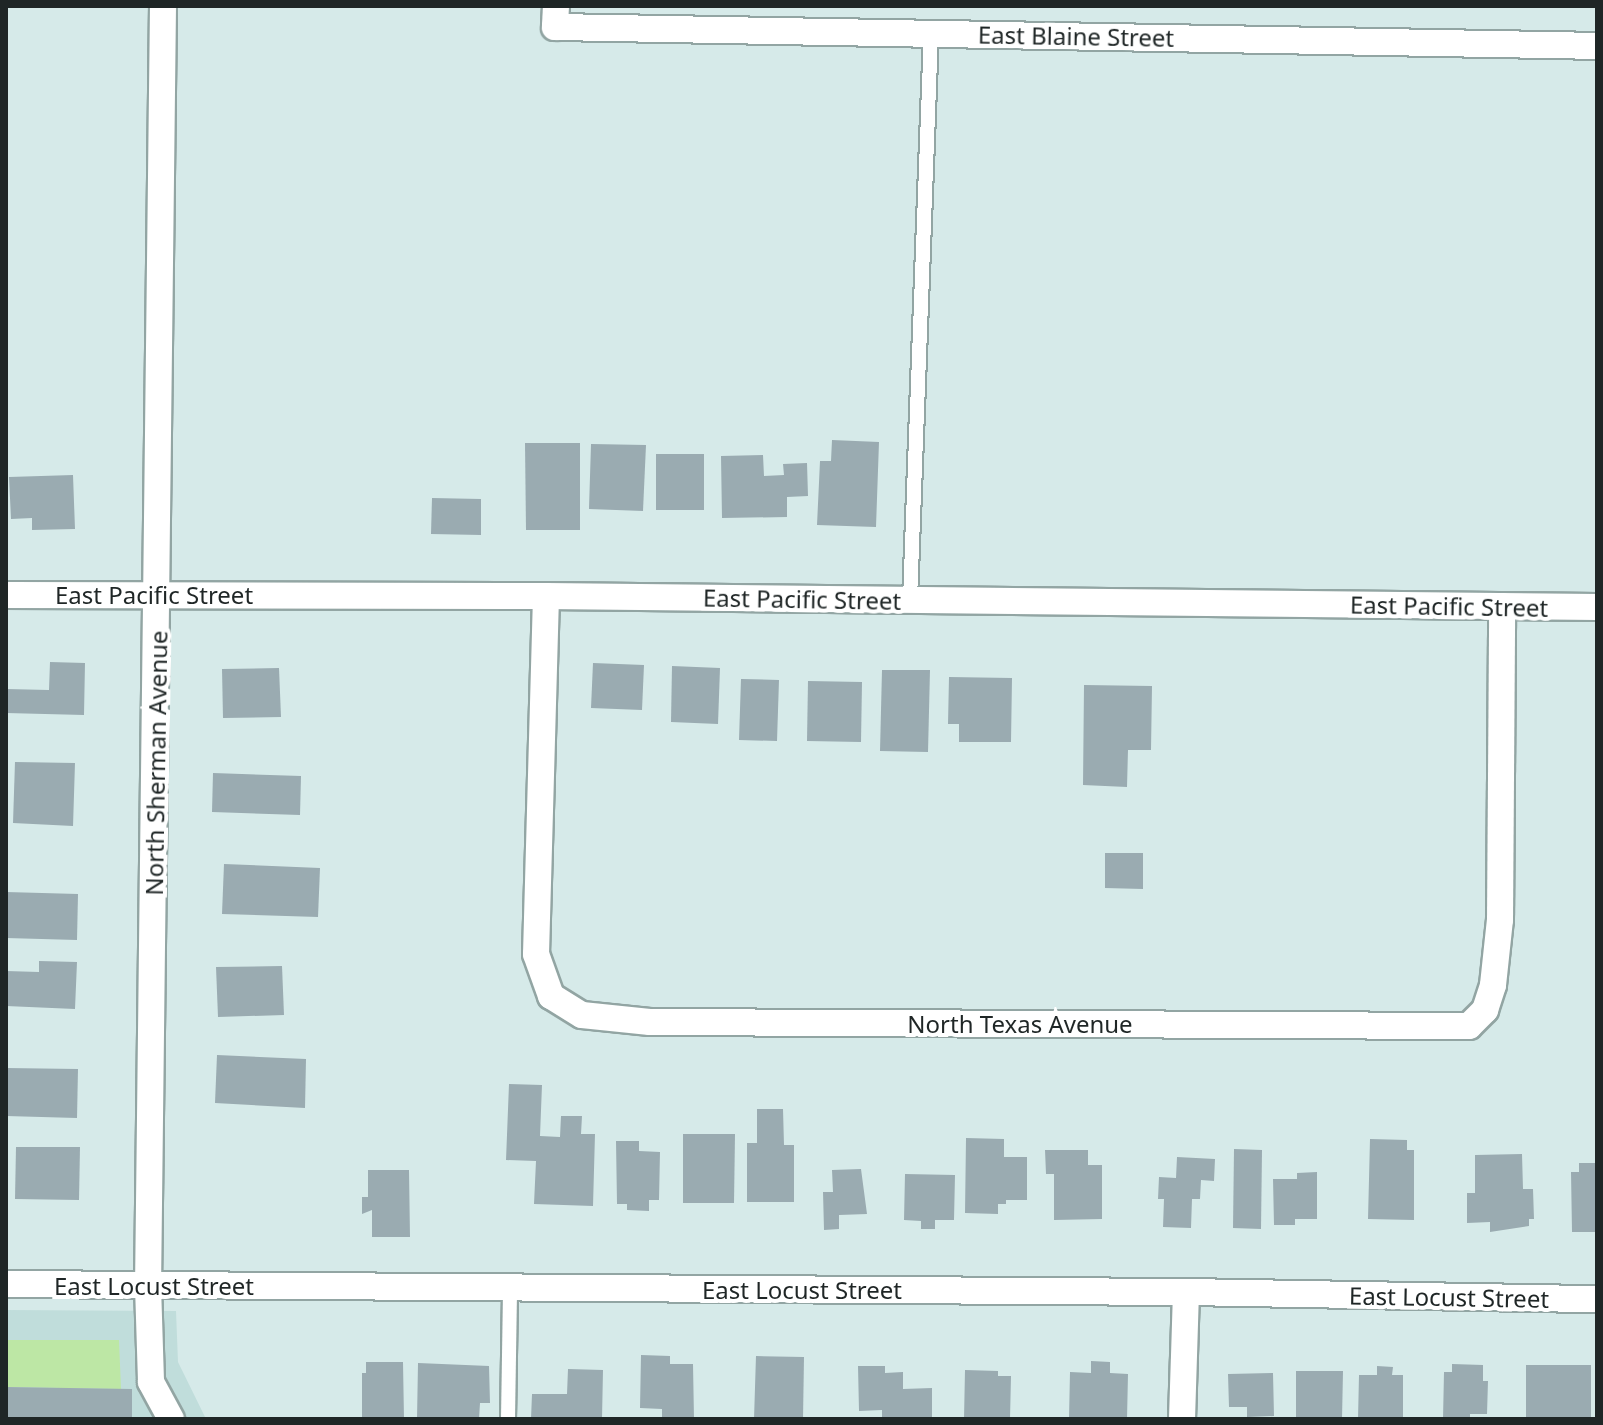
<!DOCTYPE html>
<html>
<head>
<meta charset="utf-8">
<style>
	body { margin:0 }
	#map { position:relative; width:1603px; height:1425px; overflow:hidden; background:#d6eae9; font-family:"Noto Sans",sans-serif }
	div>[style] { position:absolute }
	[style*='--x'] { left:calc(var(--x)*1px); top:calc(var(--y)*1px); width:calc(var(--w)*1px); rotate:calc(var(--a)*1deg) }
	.built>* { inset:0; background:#c0dddb }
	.green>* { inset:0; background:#bde7a5 }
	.building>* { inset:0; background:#9aabb1 }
	.roads { filter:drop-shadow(2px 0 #92a5a3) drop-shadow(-2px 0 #92a5a3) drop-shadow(0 2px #92a5a3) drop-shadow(0 -2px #92a5a3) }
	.lane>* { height:14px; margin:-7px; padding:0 7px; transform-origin:7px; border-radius:7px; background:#fff }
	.street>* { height:26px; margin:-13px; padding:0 13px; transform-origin:13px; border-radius:13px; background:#fff }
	span { translate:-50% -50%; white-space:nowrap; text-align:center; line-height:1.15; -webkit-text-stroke:8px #fff; paint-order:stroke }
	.street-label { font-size:24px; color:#1f2626 }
	.frame { position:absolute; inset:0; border:8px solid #1f2626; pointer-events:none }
</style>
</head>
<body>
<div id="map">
	<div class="built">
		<i style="clip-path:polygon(6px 1310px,176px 1311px,178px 1362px,206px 1419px,6px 1419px)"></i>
	</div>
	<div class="green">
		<i style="clip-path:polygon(6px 1340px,119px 1340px,121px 1389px,6px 1387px)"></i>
	</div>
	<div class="building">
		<i style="clip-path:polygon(832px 440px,879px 442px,876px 527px,817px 525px,820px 461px,831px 461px)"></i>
		<i style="clip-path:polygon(525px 443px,580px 443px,580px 530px,526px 530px)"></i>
		<i style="clip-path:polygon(591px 444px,646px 445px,643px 511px,589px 509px)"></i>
		<i style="clip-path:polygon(656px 454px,704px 454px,704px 510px,656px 510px)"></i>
		<i style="clip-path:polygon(763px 455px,764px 476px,784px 475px,783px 464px,807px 463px,808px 496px,787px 497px,787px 517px,722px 518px,721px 456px)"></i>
		<i style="clip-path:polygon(73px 475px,75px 529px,32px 530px,32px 518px,11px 519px,9px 477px)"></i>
		<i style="clip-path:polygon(432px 498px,481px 499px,481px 535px,431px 534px)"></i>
		<i style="clip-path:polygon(50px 662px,85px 663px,84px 715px,6px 713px,6px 689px,49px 690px)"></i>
		<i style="clip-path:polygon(593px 663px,644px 665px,642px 710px,591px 708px)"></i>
		<i style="clip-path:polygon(672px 666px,720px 668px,718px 724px,671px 722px)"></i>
		<i style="clip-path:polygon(279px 668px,281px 717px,223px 718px,222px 669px)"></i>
		<i style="clip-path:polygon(882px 670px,930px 670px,928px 752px,880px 751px)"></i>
		<i style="clip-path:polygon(949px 677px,1012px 678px,1011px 742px,959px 742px,959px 724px,948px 724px)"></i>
		<i style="clip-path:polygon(741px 679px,779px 680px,777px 741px,739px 740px)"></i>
		<i style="clip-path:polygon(808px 681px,862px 682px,861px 742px,807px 741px)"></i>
		<i style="clip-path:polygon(1084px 685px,1152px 686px,1151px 750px,1128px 750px,1127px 787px,1083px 785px)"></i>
		<i style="clip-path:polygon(15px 762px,75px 763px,73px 826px,13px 823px)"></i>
		<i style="clip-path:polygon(213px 773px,301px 776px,300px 815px,212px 812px)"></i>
		<i style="clip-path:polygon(1105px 853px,1143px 853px,1143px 889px,1105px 888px)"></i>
		<i style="clip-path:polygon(224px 864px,320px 868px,318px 917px,222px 914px)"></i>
		<i style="clip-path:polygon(6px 892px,78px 894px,77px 940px,6px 938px)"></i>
		<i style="clip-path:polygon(39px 961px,77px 962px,75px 1009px,6px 1006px,6px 971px,39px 972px)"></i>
		<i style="clip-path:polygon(282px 966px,284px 1015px,218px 1017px,216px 967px)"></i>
		<i style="clip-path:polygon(217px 1055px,306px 1059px,305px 1108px,215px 1103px)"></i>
		<i style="clip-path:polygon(6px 1068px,78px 1069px,77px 1118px,6px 1116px)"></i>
		<i style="clip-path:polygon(509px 1084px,542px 1085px,540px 1136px,560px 1137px,561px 1116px,582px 1116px,581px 1134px,595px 1134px,593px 1206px,534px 1204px,536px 1161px,506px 1160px)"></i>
		<i style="clip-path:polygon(757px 1109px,783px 1109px,784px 1145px,794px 1145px,794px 1202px,747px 1202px,747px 1143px,757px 1143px)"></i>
		<i style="clip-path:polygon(683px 1134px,735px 1134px,734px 1203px,683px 1203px)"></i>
		<i style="clip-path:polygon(966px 1138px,1004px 1139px,1004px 1157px,1027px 1157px,1027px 1200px,1006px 1200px,1006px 1204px,998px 1204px,998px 1214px,965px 1213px)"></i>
		<i style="clip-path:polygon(1370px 1139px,1407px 1140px,1407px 1150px,1414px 1150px,1414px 1220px,1368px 1219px)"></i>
		<i style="clip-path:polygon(616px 1141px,639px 1141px,639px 1151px,660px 1152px,659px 1200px,649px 1200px,649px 1211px,627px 1210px,627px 1204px,617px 1204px)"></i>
		<i style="clip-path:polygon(16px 1147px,80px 1147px,79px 1200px,15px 1199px)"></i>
		<i style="clip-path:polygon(1234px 1149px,1262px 1150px,1261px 1229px,1233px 1228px)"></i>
		<i style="clip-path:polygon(1045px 1150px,1088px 1150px,1088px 1165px,1102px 1165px,1102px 1219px,1054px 1220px,1054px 1174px,1046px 1174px)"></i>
		<i style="clip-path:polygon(1522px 1154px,1523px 1189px,1533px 1189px,1534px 1219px,1529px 1219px,1529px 1226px,1490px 1232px,1490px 1222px,1467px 1223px,1467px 1193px,1475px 1193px,1475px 1155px)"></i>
		<i style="clip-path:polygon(1177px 1157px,1215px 1159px,1214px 1181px,1201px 1180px,1200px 1199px,1192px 1199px,1191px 1228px,1163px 1227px,1164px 1199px,1158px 1199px,1159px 1177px,1176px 1178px)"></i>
		<i style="clip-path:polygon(1579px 1163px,1597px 1163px,1597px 1232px,1572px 1232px,1571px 1172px,1579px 1172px)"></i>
		<i style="clip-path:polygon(861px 1169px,867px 1214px,839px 1215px,839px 1229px,824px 1230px,823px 1192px,833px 1192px,832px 1170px)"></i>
		<i style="clip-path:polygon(368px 1170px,409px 1170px,410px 1237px,372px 1237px,372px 1210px,362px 1214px,362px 1197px,368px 1197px)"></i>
		<i style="clip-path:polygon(1317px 1172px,1317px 1219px,1295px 1219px,1295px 1225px,1274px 1225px,1273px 1179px,1297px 1179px,1297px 1173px)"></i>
		<i style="clip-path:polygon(905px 1174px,955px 1175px,954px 1220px,935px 1220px,935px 1229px,921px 1229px,921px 1221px,904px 1220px)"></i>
		<i style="clip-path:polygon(641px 1355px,670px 1356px,670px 1364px,693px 1364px,694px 1419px,662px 1419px,662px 1409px,640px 1408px)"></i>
		<i style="clip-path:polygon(756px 1356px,804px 1357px,803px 1419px,754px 1419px)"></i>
		<i style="clip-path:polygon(1091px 1361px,1110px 1362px,1110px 1373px,1128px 1374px,1127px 1419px,1069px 1419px,1070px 1372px,1091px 1373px)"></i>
		<i style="clip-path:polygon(366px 1362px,403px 1362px,404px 1419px,362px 1419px,362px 1373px,366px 1373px)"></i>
		<i style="clip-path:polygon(418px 1363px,489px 1366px,490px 1403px,480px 1403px,479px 1419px,417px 1419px)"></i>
		<i style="clip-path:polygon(1452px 1364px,1483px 1365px,1483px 1381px,1488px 1381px,1487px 1414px,1470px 1414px,1470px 1419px,1443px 1419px,1444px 1372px,1452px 1372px)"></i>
		<i style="clip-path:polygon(1526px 1365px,1591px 1365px,1591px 1419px,1526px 1419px)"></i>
		<i style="clip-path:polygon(858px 1366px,885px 1366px,885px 1373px,903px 1372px,903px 1389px,932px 1388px,932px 1419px,882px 1419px,882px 1410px,859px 1411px)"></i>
		<i style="clip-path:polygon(1377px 1366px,1393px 1367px,1392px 1375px,1403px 1375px,1403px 1419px,1358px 1419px,1359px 1375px,1377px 1375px)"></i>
		<i style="clip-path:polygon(568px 1369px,603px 1370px,602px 1419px,531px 1419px,532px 1394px,567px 1394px)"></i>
		<i style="clip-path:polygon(965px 1370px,998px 1371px,998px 1376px,1011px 1376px,1010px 1419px,964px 1419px)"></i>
		<i style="clip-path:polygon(1296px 1371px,1343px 1371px,1342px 1419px,1296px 1419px)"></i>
		<i style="clip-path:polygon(1273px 1373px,1274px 1416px,1247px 1417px,1247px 1407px,1229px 1407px,1228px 1374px)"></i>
		<i style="clip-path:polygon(6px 1387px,132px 1389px,132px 1419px,6px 1419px)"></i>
	</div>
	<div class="roads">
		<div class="lane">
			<i style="--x:910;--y:600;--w:566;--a:-87.88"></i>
			<i style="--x:508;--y:1419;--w:131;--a:-89.1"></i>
		</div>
		<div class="street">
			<i style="--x:163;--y:6;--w:1280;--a:90.67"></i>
			<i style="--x:148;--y:1286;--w:96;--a:88.2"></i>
			<i style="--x:151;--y:1382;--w:42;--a:61.6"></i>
			<i style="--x:556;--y:6;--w:21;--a:93"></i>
			<i style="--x:555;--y:27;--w:1042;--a:1.04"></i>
			<i style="--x:6;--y:595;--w:540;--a:0.11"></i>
			<i style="--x:546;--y:596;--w:1051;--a:0.6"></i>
			<i style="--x:546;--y:596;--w:358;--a:91.6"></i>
			<i style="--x:536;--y:954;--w:45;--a:70.3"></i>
			<i style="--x:551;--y:996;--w:36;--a:32"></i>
			<i style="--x:582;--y:1015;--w:68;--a:5.9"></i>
			<i style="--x:650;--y:1022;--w:819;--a:0.28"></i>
			<i style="--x:1469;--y:1026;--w:23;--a:-45"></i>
			<i style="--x:1485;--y:1010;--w:26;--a:-72"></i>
			<i style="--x:1493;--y:985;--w:65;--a:-83.9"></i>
			<i style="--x:1500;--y:920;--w:314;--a:-89.6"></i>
			<i style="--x:6;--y:1284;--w:1180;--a:0.39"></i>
			<i style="--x:1186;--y:1292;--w:411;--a:1"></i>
			<i style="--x:1182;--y:1419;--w:127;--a:-88.2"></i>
		</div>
	</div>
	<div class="street-label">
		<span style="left:1076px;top:36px;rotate:1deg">East Blaine Street</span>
		<span style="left:154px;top:595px">East Pacific Street</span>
		<span style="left:802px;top:599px;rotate:1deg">East Pacific Street</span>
		<span style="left:1449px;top:606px;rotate:1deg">East Pacific Street</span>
		<span style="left:156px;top:763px;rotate:-89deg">North Sherman Avenue</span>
		<span style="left:1020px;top:1024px">North Texas Avenue</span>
		<span style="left:154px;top:1286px">East Locust Street</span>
		<span style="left:802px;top:1290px">East Locust Street</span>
		<span style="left:1449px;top:1297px;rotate:1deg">East Locust Street</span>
	</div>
	<div class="frame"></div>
</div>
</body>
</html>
